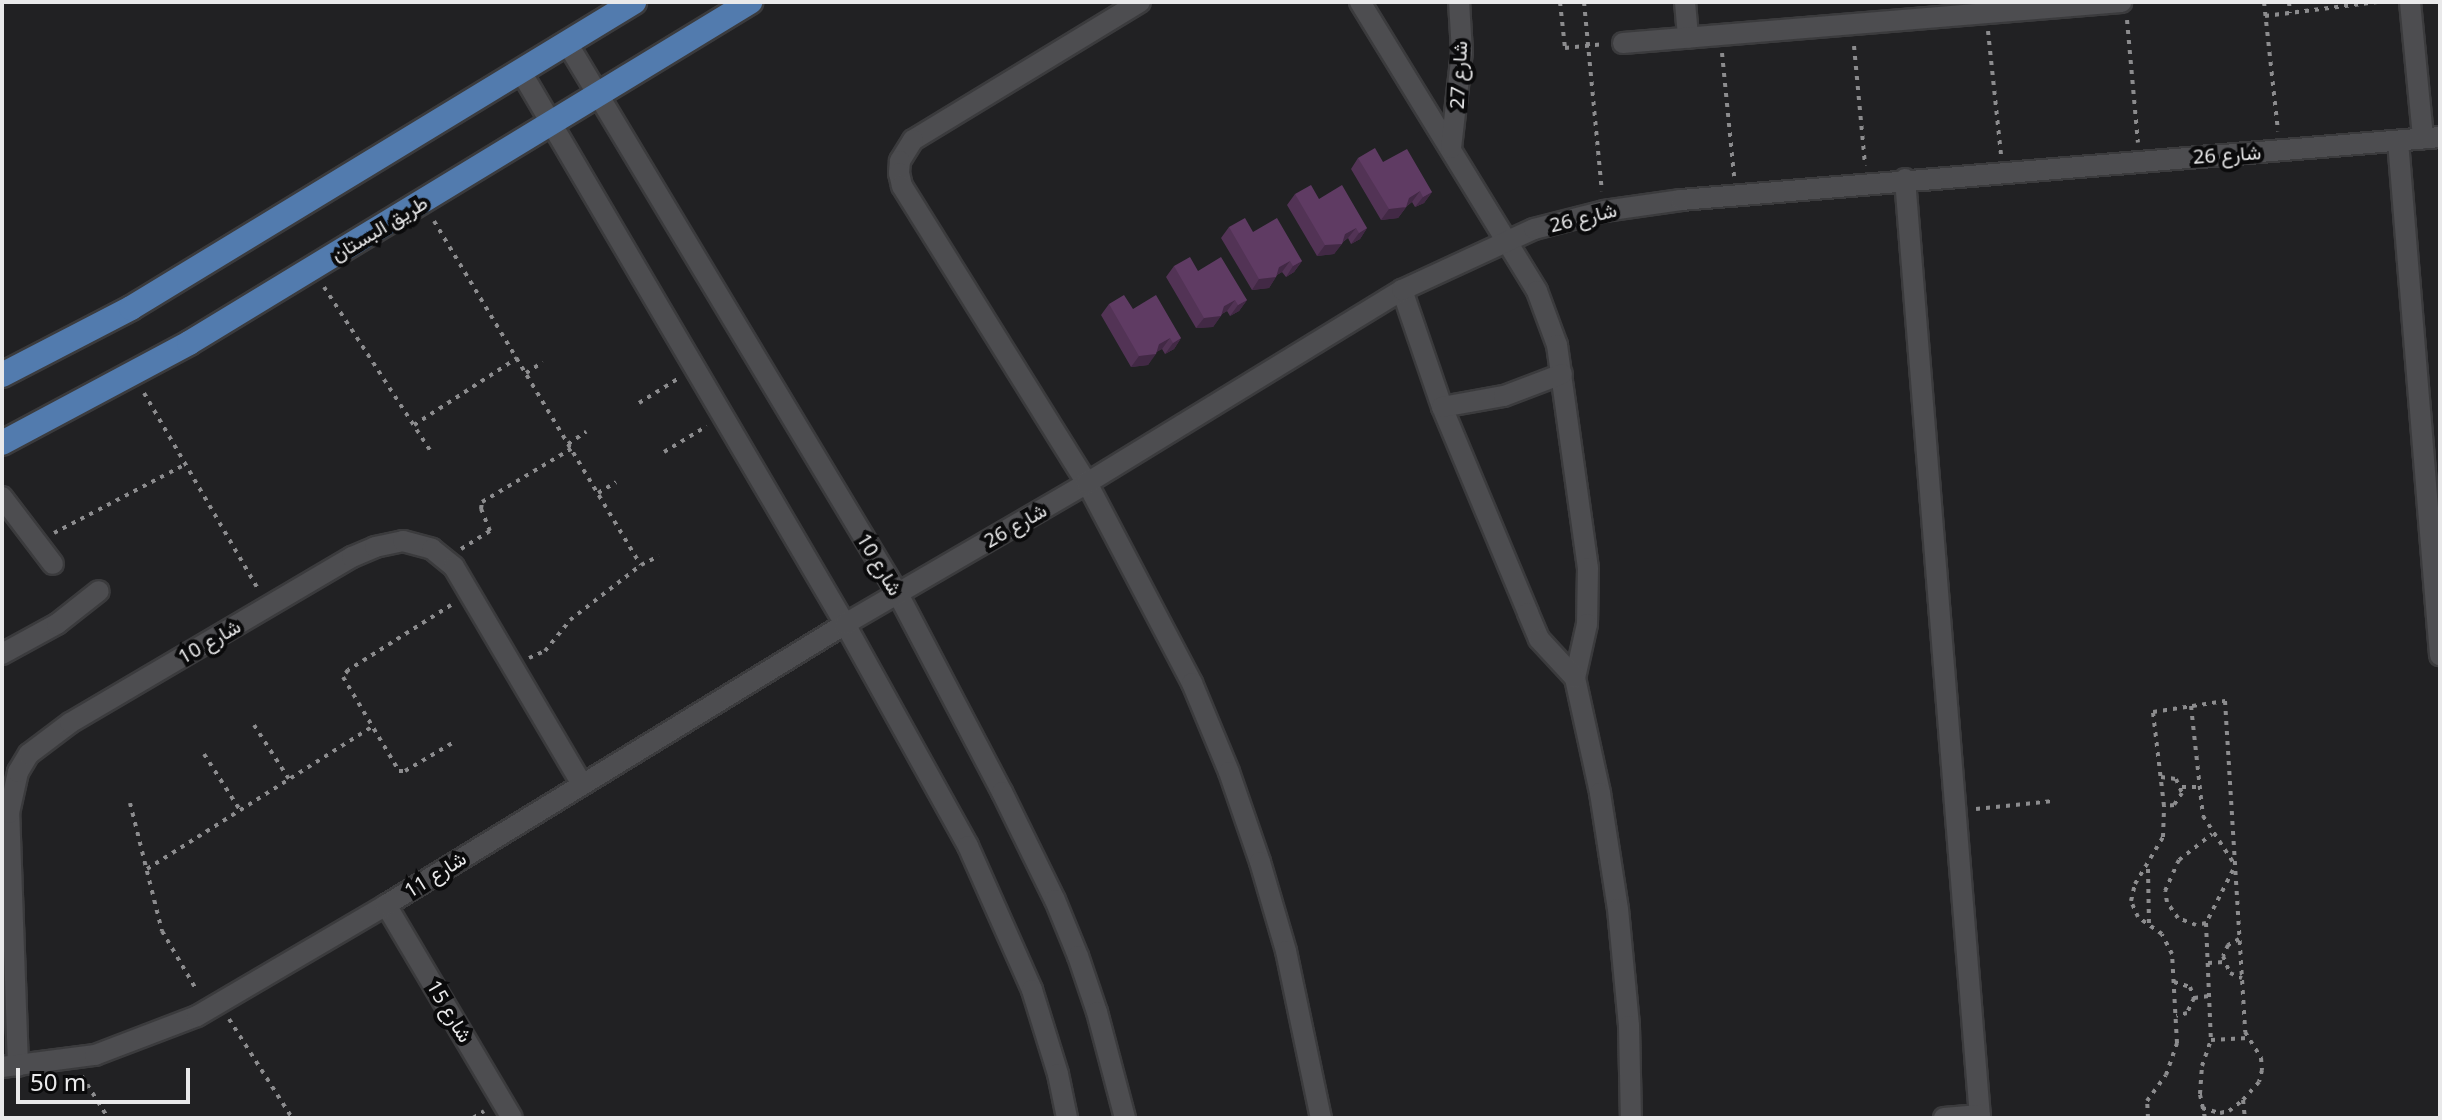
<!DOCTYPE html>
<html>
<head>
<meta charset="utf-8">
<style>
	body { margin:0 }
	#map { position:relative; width:2442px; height:1120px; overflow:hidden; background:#212123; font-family:"Noto Sans",Vazirmatn,sans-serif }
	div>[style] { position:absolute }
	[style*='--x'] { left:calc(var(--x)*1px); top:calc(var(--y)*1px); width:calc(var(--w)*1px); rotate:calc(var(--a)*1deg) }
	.path>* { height:4px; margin-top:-2px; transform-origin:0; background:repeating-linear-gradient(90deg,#8c8c8e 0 4px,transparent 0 10px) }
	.roads { filter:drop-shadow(2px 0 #3b3b3d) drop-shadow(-2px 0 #3b3b3d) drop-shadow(0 2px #3b3b3d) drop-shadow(0 -2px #3b3b3d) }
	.minor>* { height:20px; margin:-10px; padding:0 10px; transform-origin:10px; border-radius:10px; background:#4d4d50 }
	.primary>* { height:24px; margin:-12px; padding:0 12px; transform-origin:12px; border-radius:12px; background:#527bae }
	.wall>* { inset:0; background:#523355 }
	.shaded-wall>* { inset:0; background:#422945 }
	.building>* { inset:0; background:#5f3b63 }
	span { translate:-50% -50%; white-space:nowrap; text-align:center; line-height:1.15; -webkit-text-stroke:8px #0a0a0b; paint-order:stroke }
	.street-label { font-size:20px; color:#e9e9ea }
	.frame { position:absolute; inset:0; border:4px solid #e9e9ea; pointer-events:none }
	.scale { position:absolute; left:16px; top:1068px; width:174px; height:36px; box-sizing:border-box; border:4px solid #e9e9ea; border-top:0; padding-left:10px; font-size:24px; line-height:28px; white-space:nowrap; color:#e9e9ea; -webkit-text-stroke:6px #0a0a0b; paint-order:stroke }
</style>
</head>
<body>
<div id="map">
	<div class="path">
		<i style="--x:1560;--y:2;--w:46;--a:83.8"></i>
		<i style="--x:1565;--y:48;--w:40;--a:-5.7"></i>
		<i style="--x:1584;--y:2;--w:190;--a:84.6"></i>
		<i style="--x:2264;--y:2;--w:130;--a:83.8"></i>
		<i style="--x:2289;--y:2;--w:11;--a:85"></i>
		<i style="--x:2265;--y:16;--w:113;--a:-7.1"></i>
		<i style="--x:2127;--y:20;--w:123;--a:84.9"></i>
		<i style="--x:1988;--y:31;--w:124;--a:84"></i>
		<i style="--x:1854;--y:46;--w:120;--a:84.7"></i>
		<i style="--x:1722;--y:53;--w:124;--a:84.4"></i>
		<i style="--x:434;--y:221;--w:401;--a:59"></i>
		<i style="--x:641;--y:565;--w:20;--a:-27"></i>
		<i style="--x:324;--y:287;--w:197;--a:57"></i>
		<i style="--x:526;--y:373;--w:20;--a:-33"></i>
		<i style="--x:144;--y:393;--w:227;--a:59.8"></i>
		<i style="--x:639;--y:403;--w:47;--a:-32"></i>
		<i style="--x:414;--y:425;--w:123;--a:-33"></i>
		<i style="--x:568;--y:444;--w:22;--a:-34"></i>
		<i style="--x:664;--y:452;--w:50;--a:-31.2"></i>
		<i style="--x:598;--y:493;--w:21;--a:-31"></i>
		<i style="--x:54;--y:533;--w:149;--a:-27.6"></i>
		<i style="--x:461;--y:549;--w:34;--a:-32"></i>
		<i style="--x:490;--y:531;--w:24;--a:-112"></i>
		<i style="--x:481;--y:509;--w:7;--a:-82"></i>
		<i style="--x:482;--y:502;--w:104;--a:-30.8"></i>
		<i style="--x:451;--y:605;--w:122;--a:147.7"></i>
		<i style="--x:348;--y:670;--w:9;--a:126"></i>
		<i style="--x:343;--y:677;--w:109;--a:59.2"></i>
		<i style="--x:399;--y:771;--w:6;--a:0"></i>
		<i style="--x:405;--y:771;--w:57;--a:-30.6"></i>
		<i style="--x:529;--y:658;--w:17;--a:-24"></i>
		<i style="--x:545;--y:651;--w:40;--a:-51"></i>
		<i style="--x:570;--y:620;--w:90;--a:-37.8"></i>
		<i style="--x:2191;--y:706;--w:111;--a:83.8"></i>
		<i style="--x:2203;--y:816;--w:55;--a:56.9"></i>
		<i style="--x:254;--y:725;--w:64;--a:57.1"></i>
		<i style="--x:204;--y:754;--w:67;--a:57.3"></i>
		<i style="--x:2161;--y:777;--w:15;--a:8"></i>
		<i style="--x:2176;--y:779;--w:15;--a:67"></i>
		<i style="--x:2182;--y:793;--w:14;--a:124"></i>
		<i style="--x:2174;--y:805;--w:10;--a:174"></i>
		<i style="--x:2182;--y:787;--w:17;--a:0"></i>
		<i style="--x:130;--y:803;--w:132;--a:76"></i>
		<i style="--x:162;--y:931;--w:69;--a:59.7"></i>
		<i style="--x:1976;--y:809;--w:77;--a:-5.9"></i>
		<i style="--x:147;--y:869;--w:266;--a:-32.3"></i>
		<i style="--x:2148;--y:869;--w:55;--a:89"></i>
		<i style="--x:2233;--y:870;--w:59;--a:117"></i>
		<i style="--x:2206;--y:923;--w:117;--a:87.6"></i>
		<i style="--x:2211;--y:1040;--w:37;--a:-3"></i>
		<i style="--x:2206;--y:923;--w:10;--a:169"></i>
		<i style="--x:2196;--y:925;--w:19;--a:-159"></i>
		<i style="--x:2178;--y:918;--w:19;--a:-125"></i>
		<i style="--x:2167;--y:902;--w:11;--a:-100"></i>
		<i style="--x:2165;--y:891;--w:34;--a:-66"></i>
		<i style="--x:2179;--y:860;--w:42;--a:-38.2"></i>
		<i style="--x:2239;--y:939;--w:13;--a:151"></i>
		<i style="--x:2228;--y:945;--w:12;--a:114"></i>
		<i style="--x:2223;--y:956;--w:18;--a:68"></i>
		<i style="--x:2230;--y:973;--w:13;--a:23"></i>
		<i style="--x:2208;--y:963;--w:16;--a:-4"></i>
		<i style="--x:2174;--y:982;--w:17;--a:17"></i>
		<i style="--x:2190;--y:987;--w:12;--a:70"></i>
		<i style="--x:2194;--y:998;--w:17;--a:115"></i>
		<i style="--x:2187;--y:1013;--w:11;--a:165"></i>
		<i style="--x:2194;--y:998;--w:15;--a:-8"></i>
		<i style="--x:229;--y:1019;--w:117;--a:57.5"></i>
		<i style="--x:82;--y:1076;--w:49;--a:58.2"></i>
		<i style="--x:2202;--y:1108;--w:19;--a:16"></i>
		<i style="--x:2220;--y:1113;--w:9;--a:-13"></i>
		<i style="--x:2229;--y:1111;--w:18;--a:-38"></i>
		<i style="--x:473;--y:1118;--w:13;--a:-32"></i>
		<i style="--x:2148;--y:1118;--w:17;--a:-93"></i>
		<i style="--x:2147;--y:1101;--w:32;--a:-54"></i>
		<i style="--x:2166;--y:1075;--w:34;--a:-71"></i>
		<i style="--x:2177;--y:1043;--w:89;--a:-93.2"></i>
		<i style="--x:2172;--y:954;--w:22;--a:-117"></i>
		<i style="--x:2162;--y:934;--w:29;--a:-145"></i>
		<i style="--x:2138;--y:917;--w:17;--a:-114"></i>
		<i style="--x:2131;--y:901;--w:17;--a:-77"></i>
		<i style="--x:2135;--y:884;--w:55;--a:-59.2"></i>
		<i style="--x:2163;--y:837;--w:31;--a:-88"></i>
		<i style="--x:2164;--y:806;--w:95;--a:-96.7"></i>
		<i style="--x:2153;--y:712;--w:73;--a:-8.7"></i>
		<i style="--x:2225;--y:701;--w:332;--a:86.5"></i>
		<i style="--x:2245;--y:1032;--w:31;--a:58"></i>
		<i style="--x:2261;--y:1058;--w:12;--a:85"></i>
		<i style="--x:2262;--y:1070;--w:12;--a:104"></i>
		<i style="--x:2259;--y:1082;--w:24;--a:132"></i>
		<i style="--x:2243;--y:1100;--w:18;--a:84"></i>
		<i style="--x:2205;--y:1118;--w:25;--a:-102"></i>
		<i style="--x:2200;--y:1094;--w:28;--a:-86"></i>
		<i style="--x:2202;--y:1066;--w:28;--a:-71"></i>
	</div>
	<div class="roads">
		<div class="minor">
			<i style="--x:1140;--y:2;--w:266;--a:148.7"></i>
			<i style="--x:913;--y:140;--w:25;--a:122"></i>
			<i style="--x:900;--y:161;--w:12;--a:95"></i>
			<i style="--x:899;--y:173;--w:13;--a:77"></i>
			<i style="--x:902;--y:186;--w:350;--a:58.1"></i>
			<i style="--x:1087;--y:483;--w:226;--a:62.3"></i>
			<i style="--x:1192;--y:683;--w:96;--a:67.4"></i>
			<i style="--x:1229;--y:772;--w:95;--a:71"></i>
			<i style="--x:1260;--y:862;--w:93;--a:73.7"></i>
			<i style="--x:1286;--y:951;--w:171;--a:78.2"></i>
			<i style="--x:1360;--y:2;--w:339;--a:58.5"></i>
			<i style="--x:1537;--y:291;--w:58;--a:69.7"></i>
			<i style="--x:1557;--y:345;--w:225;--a:82.1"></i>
			<i style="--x:1588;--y:568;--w:56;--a:91"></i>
			<i style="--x:1587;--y:624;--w:55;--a:102.5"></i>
			<i style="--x:1575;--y:678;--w:118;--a:77.7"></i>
			<i style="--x:1600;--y:793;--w:117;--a:81.2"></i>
			<i style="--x:1618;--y:909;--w:118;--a:84.6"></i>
			<i style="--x:1629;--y:1026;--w:92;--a:88.8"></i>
			<i style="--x:1685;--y:2;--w:36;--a:85"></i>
			<i style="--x:2410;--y:2;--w:137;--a:84.5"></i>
			<i style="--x:567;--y:43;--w:643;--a:59.01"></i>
			<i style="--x:898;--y:594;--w:224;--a:62.3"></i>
			<i style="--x:1002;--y:792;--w:120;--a:63.9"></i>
			<i style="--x:1055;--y:900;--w:61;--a:67.7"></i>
			<i style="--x:1078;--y:956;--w:59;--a:71.3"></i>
			<i style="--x:1097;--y:1012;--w:110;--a:75.2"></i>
			<i style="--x:1623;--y:43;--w:500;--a:-4.7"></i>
			<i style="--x:520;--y:70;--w:642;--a:59.6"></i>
			<i style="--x:845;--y:624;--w:254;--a:61"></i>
			<i style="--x:968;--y:846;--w:158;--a:66"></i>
			<i style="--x:1032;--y:990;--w:88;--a:72.8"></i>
			<i style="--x:1058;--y:1074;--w:45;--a:78.4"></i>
			<i style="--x:2398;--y:141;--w:516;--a:85.33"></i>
			<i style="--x:1451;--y:148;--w:97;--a:-83.5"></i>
			<i style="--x:1462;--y:52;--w:50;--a:-93.4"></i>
			<i style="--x:1905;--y:179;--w:942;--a:85.43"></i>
			<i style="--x:1402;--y:290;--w:124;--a:71.1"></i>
			<i style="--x:1442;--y:407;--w:223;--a:67.3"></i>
			<i style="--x:1528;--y:613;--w:28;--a:67"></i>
			<i style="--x:1539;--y:639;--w:53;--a:47.3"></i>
			<i style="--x:1442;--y:407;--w:63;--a:-10.1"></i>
			<i style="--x:1504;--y:396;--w:62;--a:-20.8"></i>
			<i style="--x:2;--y:497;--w:84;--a:52.7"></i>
			<i style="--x:2;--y:654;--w:63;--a:-28.6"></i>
			<i style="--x:57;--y:624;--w:53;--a:-38.2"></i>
			<i style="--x:386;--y:905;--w:247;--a:59.4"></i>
			<i style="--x:18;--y:1066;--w:253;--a:-92"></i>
			<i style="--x:9;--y:813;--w:42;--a:-77.6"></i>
			<i style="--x:18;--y:772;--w:21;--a:-59"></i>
			<i style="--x:29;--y:754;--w:51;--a:-37.1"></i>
			<i style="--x:70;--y:723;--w:327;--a:-30.5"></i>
			<i style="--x:352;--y:557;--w:25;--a:-23"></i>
			<i style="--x:375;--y:547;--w:29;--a:-12"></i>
			<i style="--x:403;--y:541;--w:30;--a:15"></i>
			<i style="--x:432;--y:549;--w:28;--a:39"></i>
			<i style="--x:454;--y:567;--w:252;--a:59.5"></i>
			<i style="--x:2;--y:1067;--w:94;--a:-7.4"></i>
			<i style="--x:95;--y:1055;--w:109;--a:-20.9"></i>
			<i style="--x:197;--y:1016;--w:219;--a:-30.4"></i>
			<i style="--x:386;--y:905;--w:538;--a:-31.47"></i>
			<i style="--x:845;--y:624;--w:280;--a:-30.2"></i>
			<i style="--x:1087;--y:483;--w:369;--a:-31.5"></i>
			<i style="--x:1402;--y:290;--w:145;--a:-24.8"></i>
			<i style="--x:1534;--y:229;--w:72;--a:-14.4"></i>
			<i style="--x:1604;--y:211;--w:78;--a:-8.1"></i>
			<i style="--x:1681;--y:200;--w:762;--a:-4.74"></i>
			<i style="--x:1944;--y:1118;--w:36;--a:-5"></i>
		</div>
		<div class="primary">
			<i style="--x:2;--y:375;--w:145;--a:-27.4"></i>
			<i style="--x:131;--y:308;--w:589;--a:-31.31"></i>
			<i style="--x:2;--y:443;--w:212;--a:-28.1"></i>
			<i style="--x:189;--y:343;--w:657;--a:-31.29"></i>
		</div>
	</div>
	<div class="wall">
		<i style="clip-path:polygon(1358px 158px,1383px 162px,1432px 192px,1424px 203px,1415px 207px,1412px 202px,1407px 206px,1398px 218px,1381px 220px,1351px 169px)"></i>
		<i style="clip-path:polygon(1295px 194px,1367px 228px,1360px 239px,1351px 244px,1348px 238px,1343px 242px,1334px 254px,1317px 256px,1287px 205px)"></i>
		<i style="clip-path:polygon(1229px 227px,1253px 232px,1302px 261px,1294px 272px,1286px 277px,1282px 272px,1277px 275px,1269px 288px,1252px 290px,1221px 238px)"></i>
		<i style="clip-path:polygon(1174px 266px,1198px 271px,1247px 300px,1239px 311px,1230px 316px,1227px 311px,1222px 314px,1213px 327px,1196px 328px,1166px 277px)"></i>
		<i style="clip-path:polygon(1109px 304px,1133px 309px,1181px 338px,1174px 349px,1165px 354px,1162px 349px,1156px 352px,1148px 365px,1131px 367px,1101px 315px)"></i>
	</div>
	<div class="shaded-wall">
		<i style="clip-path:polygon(1420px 191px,1412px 202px,1403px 208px,1406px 207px,1398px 218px,1381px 220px,1389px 209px)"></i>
		<i style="clip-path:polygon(1432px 192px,1424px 203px,1415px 207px,1423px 197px)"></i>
		<i style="clip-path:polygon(1356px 228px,1348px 238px,1339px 244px,1342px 244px,1334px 254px,1317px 256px,1325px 245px)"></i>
		<i style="clip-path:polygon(1367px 228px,1360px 239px,1351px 244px,1359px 233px)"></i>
		<i style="clip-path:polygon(1290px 261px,1282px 272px,1273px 277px,1276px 277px,1269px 288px,1252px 290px,1259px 279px)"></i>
		<i style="clip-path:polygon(1302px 261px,1294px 272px,1286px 277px,1293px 266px)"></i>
		<i style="clip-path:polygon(1235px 300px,1227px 311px,1218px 316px,1221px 316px,1213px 327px,1196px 328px,1204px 318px)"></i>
		<i style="clip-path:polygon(1247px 300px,1239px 311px,1230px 316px,1238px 305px)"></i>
		<i style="clip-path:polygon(1170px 338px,1162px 349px,1153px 354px,1156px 354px,1148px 365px,1131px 367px,1139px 356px)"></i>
		<i style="clip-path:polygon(1181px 338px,1174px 349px,1165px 354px,1173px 343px)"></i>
	</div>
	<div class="building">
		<i style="clip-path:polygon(1375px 148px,1383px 162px,1407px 149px,1432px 192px,1423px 197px,1420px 191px,1409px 198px,1406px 207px,1389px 209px,1358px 158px)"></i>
		<i style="clip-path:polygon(1311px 185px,1319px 199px,1342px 185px,1367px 228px,1359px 233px,1356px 228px,1345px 234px,1342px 244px,1325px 245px,1295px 194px)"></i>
		<i style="clip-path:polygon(1245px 218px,1253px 232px,1277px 218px,1302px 261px,1293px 266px,1290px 261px,1279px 267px,1276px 277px,1259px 279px,1229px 227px)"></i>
		<i style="clip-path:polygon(1190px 257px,1198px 271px,1221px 257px,1247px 300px,1238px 305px,1235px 300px,1224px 306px,1221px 316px,1204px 318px,1174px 266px)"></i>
		<i style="clip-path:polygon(1124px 295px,1133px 309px,1156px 295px,1181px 338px,1173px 343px,1170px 338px,1159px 344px,1156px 354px,1139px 356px,1109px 304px)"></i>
	</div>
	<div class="street-label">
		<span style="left:1458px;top:75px;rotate:-87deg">شارع 27</span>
		<span style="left:2227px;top:154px;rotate:-4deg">شارع 26</span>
		<span style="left:1583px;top:217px;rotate:-14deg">شارع 26</span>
		<span style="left:379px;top:228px;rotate:-31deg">طريق البستان</span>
		<span style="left:1015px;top:525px;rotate:-30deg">شارع 26</span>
		<span style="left:880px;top:564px;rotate:59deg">شارع 10</span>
		<span style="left:209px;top:641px;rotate:-30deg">شارع 10</span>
		<span style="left:435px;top:874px;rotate:-32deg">شارع 11</span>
		<span style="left:450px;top:1011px;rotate:59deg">شارع 15</span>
	</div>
	<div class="frame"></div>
	<div class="scale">50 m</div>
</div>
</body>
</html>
